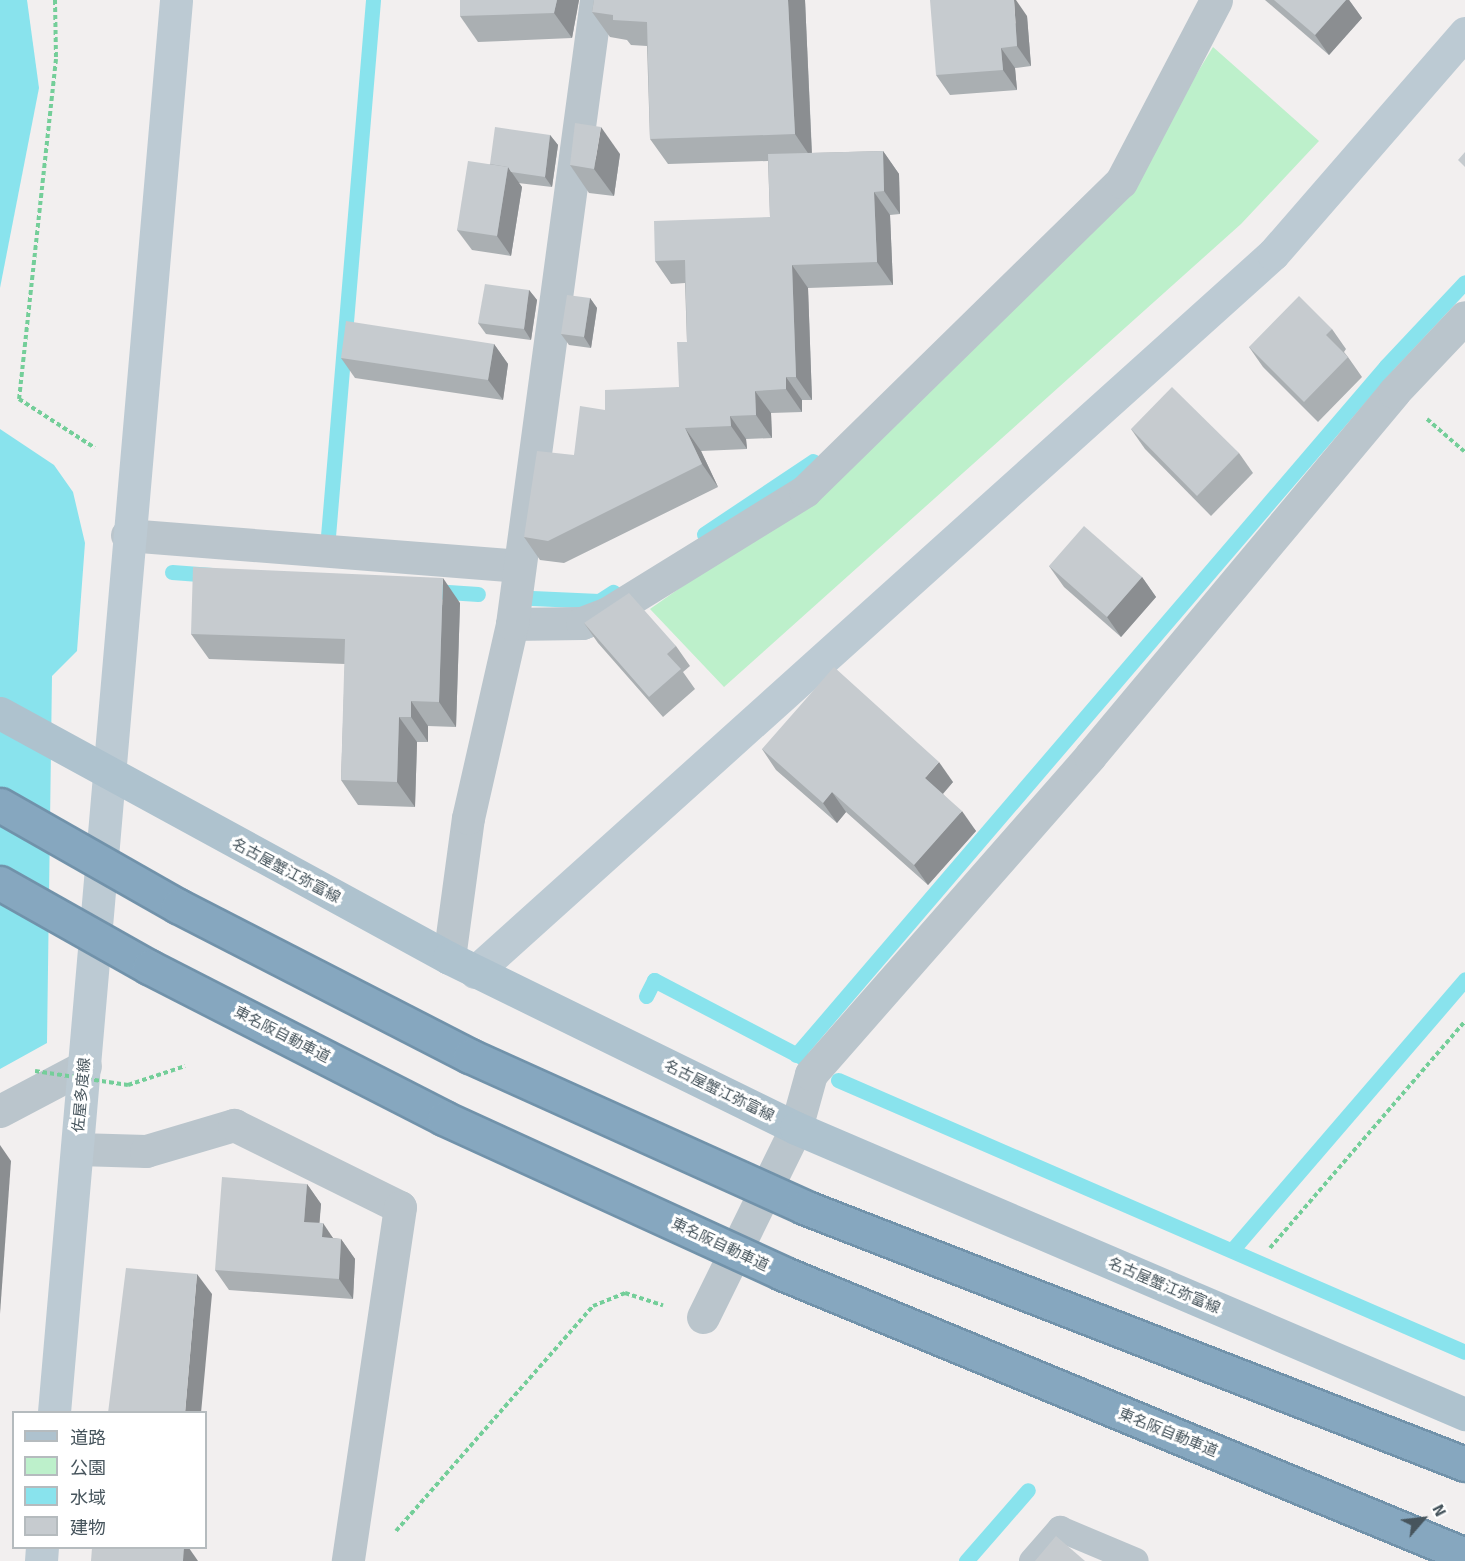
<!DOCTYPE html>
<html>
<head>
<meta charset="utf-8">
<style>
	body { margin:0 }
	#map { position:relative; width:1465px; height:1561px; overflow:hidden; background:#f2efef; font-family:Signika,"Noto Sans JP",sans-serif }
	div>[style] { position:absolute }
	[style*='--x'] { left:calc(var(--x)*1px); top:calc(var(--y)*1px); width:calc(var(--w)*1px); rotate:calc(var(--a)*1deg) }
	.green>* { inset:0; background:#bdf0cb }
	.water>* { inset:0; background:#89e3ed }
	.stream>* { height:15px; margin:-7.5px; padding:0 7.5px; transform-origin:7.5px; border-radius:7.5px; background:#89e3ed }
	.path>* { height:4px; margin-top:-2px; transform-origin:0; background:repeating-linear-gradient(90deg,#74ce99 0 4.5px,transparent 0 7.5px) }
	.lane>* { height:26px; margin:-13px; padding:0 13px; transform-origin:13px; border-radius:13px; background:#bac5cc }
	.street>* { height:33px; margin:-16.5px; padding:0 16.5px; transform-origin:16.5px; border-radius:16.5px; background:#bac5cc }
	.secondary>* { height:33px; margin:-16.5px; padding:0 16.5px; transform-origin:16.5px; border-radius:16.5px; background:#bccad3 }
	.primary>* { height:33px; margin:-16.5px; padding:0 16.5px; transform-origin:16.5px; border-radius:16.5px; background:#aec2ce }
	.path-bridge>* { height:4px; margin-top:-2px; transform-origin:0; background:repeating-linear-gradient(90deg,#74ce99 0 4.5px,transparent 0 7.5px) }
	.bridges { filter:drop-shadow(2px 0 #7192aa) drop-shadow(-2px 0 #7192aa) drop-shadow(0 2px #7192aa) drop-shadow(0 -2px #7192aa) }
	.highway-bridge>* { height:33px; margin:-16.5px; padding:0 16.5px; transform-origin:16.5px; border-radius:16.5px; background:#86a7bf }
	.wall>* { inset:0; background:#aaafb2 }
	.shaded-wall>* { inset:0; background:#8b8e91 }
	.building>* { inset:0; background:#c6cbcf }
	span { translate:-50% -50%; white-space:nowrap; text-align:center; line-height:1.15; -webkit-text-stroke:6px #fff; paint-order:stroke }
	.street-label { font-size:15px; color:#47555d }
	.legend { position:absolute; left:12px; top:1411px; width:195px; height:138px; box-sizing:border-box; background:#fff; border:2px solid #b5bbbe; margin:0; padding:8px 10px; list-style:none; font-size:18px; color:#47555d }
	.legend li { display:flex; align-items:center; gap:12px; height:30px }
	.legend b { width:30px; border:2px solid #b5bbbe }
	.north { position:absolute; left:1393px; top:1489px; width:60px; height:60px; -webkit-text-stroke:4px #fff; paint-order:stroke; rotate:62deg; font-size:16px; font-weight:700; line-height:24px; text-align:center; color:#47555d }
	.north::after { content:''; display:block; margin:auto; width:21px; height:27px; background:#47555d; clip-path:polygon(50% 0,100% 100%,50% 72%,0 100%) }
</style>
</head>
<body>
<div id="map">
	<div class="green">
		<i style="clip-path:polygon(1213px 47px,1319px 141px,1241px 224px,724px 687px,650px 609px,814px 494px,1127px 188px)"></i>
	</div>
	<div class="water">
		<i style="clip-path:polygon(0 0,27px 0,39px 88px,0 288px)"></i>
		<i style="clip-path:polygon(0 429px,54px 465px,73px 492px,85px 543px,77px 651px,52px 676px,47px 1043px,0 1069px)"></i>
	</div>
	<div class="stream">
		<i style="--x:704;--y:534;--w:131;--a:-33.8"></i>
		<i style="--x:328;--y:536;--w:538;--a:-85.2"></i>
		<i style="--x:172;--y:572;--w:40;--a:4.3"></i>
		<i style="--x:433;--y:591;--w:45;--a:3.8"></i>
		<i style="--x:532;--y:598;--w:67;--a:2.6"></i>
		<i style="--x:599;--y:601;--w:17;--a:-33"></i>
		<i style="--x:646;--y:996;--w:18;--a:-63"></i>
		<i style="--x:654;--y:980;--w:166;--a:27.6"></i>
		<i style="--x:796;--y:1055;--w:907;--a:-49.43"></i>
		<i style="--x:1386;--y:366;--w:115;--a:-46.8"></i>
		<i style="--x:838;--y:1080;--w:683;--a:23.45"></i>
		<i style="--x:1233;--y:1249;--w:356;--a:-49.3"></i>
		<i style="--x:966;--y:1561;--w:94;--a:-48.9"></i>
	</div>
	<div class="path">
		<i style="--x:55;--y:0;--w:59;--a:89"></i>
		<i style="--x:56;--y:59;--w:342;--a:96.2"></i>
		<i style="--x:19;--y:399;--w:90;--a:32.8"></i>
		<i style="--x:1427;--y:419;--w:50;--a:41"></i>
		<i style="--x:128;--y:1085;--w:60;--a:-18.4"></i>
		<i style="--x:1270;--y:1248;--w:299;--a:-49.3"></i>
		<i style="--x:396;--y:1531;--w:299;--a:-48.8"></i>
		<i style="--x:593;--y:1306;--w:35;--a:-22"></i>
		<i style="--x:625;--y:1293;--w:40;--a:18"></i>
	</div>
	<div class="lane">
		<i style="--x:1032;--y:1561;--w:43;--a:-48.8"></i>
		<i style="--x:1060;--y:1529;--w:82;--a:22.8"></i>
	</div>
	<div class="street">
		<i style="--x:127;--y:535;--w:392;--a:4.5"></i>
		<i style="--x:512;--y:624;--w:70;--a:-0.8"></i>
		<i style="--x:582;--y:623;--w:26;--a:-21"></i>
		<i style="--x:606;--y:614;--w:234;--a:-31.7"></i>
		<i style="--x:805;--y:491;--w:442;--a:-44.4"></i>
		<i style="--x:1121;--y:182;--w:205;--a:-62.4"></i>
		<i style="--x:449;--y:958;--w:141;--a:-82.3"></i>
		<i style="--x:468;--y:818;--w:199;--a:-77.2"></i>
		<i style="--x:512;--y:624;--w:630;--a:-82.33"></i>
		<i style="--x:0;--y:1111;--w:96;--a:-27.9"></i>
		<i style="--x:77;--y:1149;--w:69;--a:1.7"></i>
		<i style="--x:146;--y:1151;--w:92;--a:-16.5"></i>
		<i style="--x:234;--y:1125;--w:185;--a:26.3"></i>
		<i style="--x:400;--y:1207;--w:358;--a:98.4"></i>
		<i style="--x:703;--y:1317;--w:211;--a:-63.8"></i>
		<i style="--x:796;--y:1128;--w:56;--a:-74.5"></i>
		<i style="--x:811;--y:1074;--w:423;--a:-48.7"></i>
		<i style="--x:1090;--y:756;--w:474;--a:-50.1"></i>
		<i style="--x:1394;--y:392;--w:103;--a:-46.6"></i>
	</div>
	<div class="secondary">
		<i style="--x:475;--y:972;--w:1073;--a:-41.98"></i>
		<i style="--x:1273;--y:254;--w:293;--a:-49"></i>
		<i style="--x:54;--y:1412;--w:1417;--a:-85.06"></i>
		<i style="--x:41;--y:1561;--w:13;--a:-86"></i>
	</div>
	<div class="primary">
		<i style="--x:0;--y:713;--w:511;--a:28.62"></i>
		<i style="--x:449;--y:958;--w:386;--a:26.1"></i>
		<i style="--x:796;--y:1128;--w:728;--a:23.15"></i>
	</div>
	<div class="path-bridge">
		<i style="--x:35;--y:1071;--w:94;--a:8.6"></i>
	</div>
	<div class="bridges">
		<div class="highway-bridge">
			<i style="--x:0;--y:805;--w:205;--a:29.6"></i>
			<i style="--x:178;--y:906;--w:328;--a:27.2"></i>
			<i style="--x:470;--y:1056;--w:367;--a:24.3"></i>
			<i style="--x:804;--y:1207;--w:709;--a:21.25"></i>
			<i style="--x:0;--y:883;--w:171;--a:29.4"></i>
			<i style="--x:149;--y:967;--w:331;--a:27.1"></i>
			<i style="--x:444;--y:1118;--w:372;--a:24.6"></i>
			<i style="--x:782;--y:1273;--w:739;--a:22.43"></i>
		</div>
	</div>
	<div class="wall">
		<i style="clip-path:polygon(460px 0,579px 0,572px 38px,478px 42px,460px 16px)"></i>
		<i style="clip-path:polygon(594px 0,805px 0,812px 153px,883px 151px,899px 174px,900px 214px,890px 215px,893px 285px,808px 288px,812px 400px,802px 400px,802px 412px,771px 413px,772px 438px,746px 439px,747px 449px,701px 451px,718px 487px,564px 563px,540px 560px,524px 537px,574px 455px,605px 410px,679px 387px,687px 342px,685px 283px,671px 284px,655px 261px,770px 217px,768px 161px,668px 164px,650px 139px,647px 46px,631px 45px,627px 40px,610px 37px,592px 12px)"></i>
		<i style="clip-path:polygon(1265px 0,1349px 0,1362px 18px,1329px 55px)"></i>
		<i style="clip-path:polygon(1027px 16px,1031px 66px,1015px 68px,1017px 90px,950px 95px,936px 75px)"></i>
		<i style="clip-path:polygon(550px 135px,558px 145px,552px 187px,518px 183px,522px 187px,511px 256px,472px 250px,457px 230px,490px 164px)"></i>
		<i style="clip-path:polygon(620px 154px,614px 196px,589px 193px,570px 165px)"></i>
		<i style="clip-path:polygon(529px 290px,537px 300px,531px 340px,486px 334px,478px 323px)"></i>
		<i style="clip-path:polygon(590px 298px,597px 308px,591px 348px,569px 345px,561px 334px)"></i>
		<i style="clip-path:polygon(1332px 329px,1346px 349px,1344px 352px,1348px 357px,1362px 377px,1318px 422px,1263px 367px,1249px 347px)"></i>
		<i style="clip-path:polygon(494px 344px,508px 364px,503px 400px,355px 378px,341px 358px)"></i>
		<i style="clip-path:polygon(1131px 429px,1239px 453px,1253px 473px,1211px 516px,1145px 449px)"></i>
		<i style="clip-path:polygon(1049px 566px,1142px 577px,1156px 597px,1121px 637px,1064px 587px)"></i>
		<i style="clip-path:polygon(460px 603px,456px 727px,428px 726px,428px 742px,417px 742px,415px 807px,358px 805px,341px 780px,345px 664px,209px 659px,191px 634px)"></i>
		<i style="clip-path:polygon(584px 623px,676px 646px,690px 666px,683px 672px,695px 689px,663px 717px,598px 643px)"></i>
		<i style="clip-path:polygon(762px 749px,953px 782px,943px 794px,976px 831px,928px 885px,846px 812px,837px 823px,776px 770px)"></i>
		<i style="clip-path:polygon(307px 1184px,321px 1204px,319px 1223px,333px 1238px,341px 1239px,355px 1259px,353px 1299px,229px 1290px,215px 1270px)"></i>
	</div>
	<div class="shaded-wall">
		<i style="clip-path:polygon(557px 0,579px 0,572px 38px,554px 13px)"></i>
		<i style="clip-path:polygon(788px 0,805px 0,812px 159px,795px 134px)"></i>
		<i style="clip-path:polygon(1014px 0,1016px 0,1027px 16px,1031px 66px,1017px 46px)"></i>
		<i style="clip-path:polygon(1346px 0,1349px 0,1362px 18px,1329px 55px,1315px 35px)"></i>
		<i style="clip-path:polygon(1001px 48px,1015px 68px,1017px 90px,1003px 70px)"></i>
		<i style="clip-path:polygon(601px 127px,620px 154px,614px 196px,594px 169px)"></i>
		<i style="clip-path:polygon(550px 135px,558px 145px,552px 187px,545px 177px)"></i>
		<i style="clip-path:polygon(883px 151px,899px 174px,900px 214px,884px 191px)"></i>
		<i style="clip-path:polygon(508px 167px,522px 187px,511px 256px,497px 236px)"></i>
		<i style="clip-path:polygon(874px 192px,890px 215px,893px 285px,877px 262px)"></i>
		<i style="clip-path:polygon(792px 265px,808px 288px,812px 400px,796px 377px)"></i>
		<i style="clip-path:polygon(529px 290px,537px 300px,531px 340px,524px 329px)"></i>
		<i style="clip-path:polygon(590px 298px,597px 308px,591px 348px,584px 337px)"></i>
		<i style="clip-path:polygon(494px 344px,508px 364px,503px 400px,488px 380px)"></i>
		<i style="clip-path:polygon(786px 377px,802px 400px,802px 412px,786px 389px)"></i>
		<i style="clip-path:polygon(755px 391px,771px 413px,772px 438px,756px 415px)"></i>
		<i style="clip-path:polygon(730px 416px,746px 439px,747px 449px,731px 426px)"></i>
		<i style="clip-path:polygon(685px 428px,701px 451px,718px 487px,702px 464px)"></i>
		<i style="clip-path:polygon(1142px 577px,1156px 597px,1121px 637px,1107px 617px)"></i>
		<i style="clip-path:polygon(443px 578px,460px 603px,456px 727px,439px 702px)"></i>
		<i style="clip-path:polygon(411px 701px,428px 726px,428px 742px,411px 717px)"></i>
		<i style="clip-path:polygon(399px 717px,417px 742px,415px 807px,397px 782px)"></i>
		<i style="clip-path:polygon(939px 762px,953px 782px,939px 798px,925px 778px)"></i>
		<i style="clip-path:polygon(832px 792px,846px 812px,837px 823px,823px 803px)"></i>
		<i style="clip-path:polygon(962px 811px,976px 831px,928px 885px,914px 865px)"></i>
		<i style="clip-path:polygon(0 1145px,11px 1161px,0 1314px)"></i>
		<i style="clip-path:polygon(307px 1184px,321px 1204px,318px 1242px,304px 1222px)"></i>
		<i style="clip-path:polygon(323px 1223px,337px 1244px,322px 1237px)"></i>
		<i style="clip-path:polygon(341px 1239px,355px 1259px,353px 1299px,339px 1279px)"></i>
		<i style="clip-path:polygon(197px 1274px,212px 1294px,201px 1413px,185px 1413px)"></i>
		<i style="clip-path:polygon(178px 1548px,189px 1548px,198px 1561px,183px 1561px)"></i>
	</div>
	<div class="building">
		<i style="clip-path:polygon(460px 0,557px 0,554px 13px,460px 16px)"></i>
		<i style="clip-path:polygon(594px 0,788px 0,795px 134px,650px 139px,647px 22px,613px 20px,613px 15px,592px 12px)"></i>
		<i style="clip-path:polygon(930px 0,1014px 0,1017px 46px,1001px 48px,1003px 70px,936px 75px)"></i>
		<i style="clip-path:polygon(1274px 0,1346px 0,1315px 35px)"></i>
		<i style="clip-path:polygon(575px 123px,601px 127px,594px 169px,570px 165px)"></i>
		<i style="clip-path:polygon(495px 127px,550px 135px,545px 177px,511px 172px,508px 167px,490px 164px)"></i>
		<i style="clip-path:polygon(883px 151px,884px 191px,874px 192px,877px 262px,792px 265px,796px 377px,786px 377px,786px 389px,755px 391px,756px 415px,730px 416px,731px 426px,685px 428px,702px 464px,548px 541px,524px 537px,537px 451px,574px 455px,580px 406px,605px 410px,605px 390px,679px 387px,677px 342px,687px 342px,685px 260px,655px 261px,654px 221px,770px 217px,768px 154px)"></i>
		<i style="clip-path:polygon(1465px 152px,1465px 167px,1458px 160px)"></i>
		<i style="clip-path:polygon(468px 161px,508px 167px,497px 236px,457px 230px)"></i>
		<i style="clip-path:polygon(485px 284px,529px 290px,524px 329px,478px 323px)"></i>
		<i style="clip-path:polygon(567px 295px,590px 298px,584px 337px,561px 334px)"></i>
		<i style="clip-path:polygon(1299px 296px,1332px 329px,1326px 335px,1348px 357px,1304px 402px,1249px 347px)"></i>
		<i style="clip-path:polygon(346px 321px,494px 344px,488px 380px,341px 358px)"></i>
		<i style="clip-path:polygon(1172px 387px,1239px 453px,1197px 496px,1131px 429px)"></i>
		<i style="clip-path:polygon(1084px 526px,1142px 577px,1107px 617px,1049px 566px)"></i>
		<i style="clip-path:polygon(193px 567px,443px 578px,439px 702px,411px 701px,411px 717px,399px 717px,397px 782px,341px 780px,345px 639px,191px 634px)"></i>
		<i style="clip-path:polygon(629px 593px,676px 646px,667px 654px,681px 669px,649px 697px,584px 623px)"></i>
		<i style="clip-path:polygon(834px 667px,939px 762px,925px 778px,962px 811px,914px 865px,832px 792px,823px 803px,762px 749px)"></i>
		<i style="clip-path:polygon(222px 1177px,307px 1184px,304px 1222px,323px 1223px,322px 1237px,341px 1239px,339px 1279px,215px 1270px)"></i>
		<i style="clip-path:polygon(126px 1268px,197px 1274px,185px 1413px,108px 1413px)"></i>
		<i style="clip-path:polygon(1056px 1536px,1085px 1561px,1035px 1561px)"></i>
		<i style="clip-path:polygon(92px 1548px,184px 1548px,183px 1561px,91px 1561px)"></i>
	</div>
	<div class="street-label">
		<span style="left:286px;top:871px;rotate:28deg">名古屋蟹江弥富線</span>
		<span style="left:282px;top:1035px;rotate:27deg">東名阪自動車道</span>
		<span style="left:719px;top:1091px;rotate:26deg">名古屋蟹江弥富線</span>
		<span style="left:82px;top:1095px;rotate:-85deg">佐屋多度線</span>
		<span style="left:720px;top:1245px;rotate:25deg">東名阪自動車道</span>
		<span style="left:1164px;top:1286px;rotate:23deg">名古屋蟹江弥富線</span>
		<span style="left:1168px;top:1433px;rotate:22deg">東名阪自動車道</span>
	</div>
	<ul class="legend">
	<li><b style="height:8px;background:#aec2ce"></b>道路</li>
	<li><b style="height:16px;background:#bdf0cb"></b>公園</li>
	<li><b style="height:16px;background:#89e3ed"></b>水域</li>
	<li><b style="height:16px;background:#c6cbcf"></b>建物</li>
	</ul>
	<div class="north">N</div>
</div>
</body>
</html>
